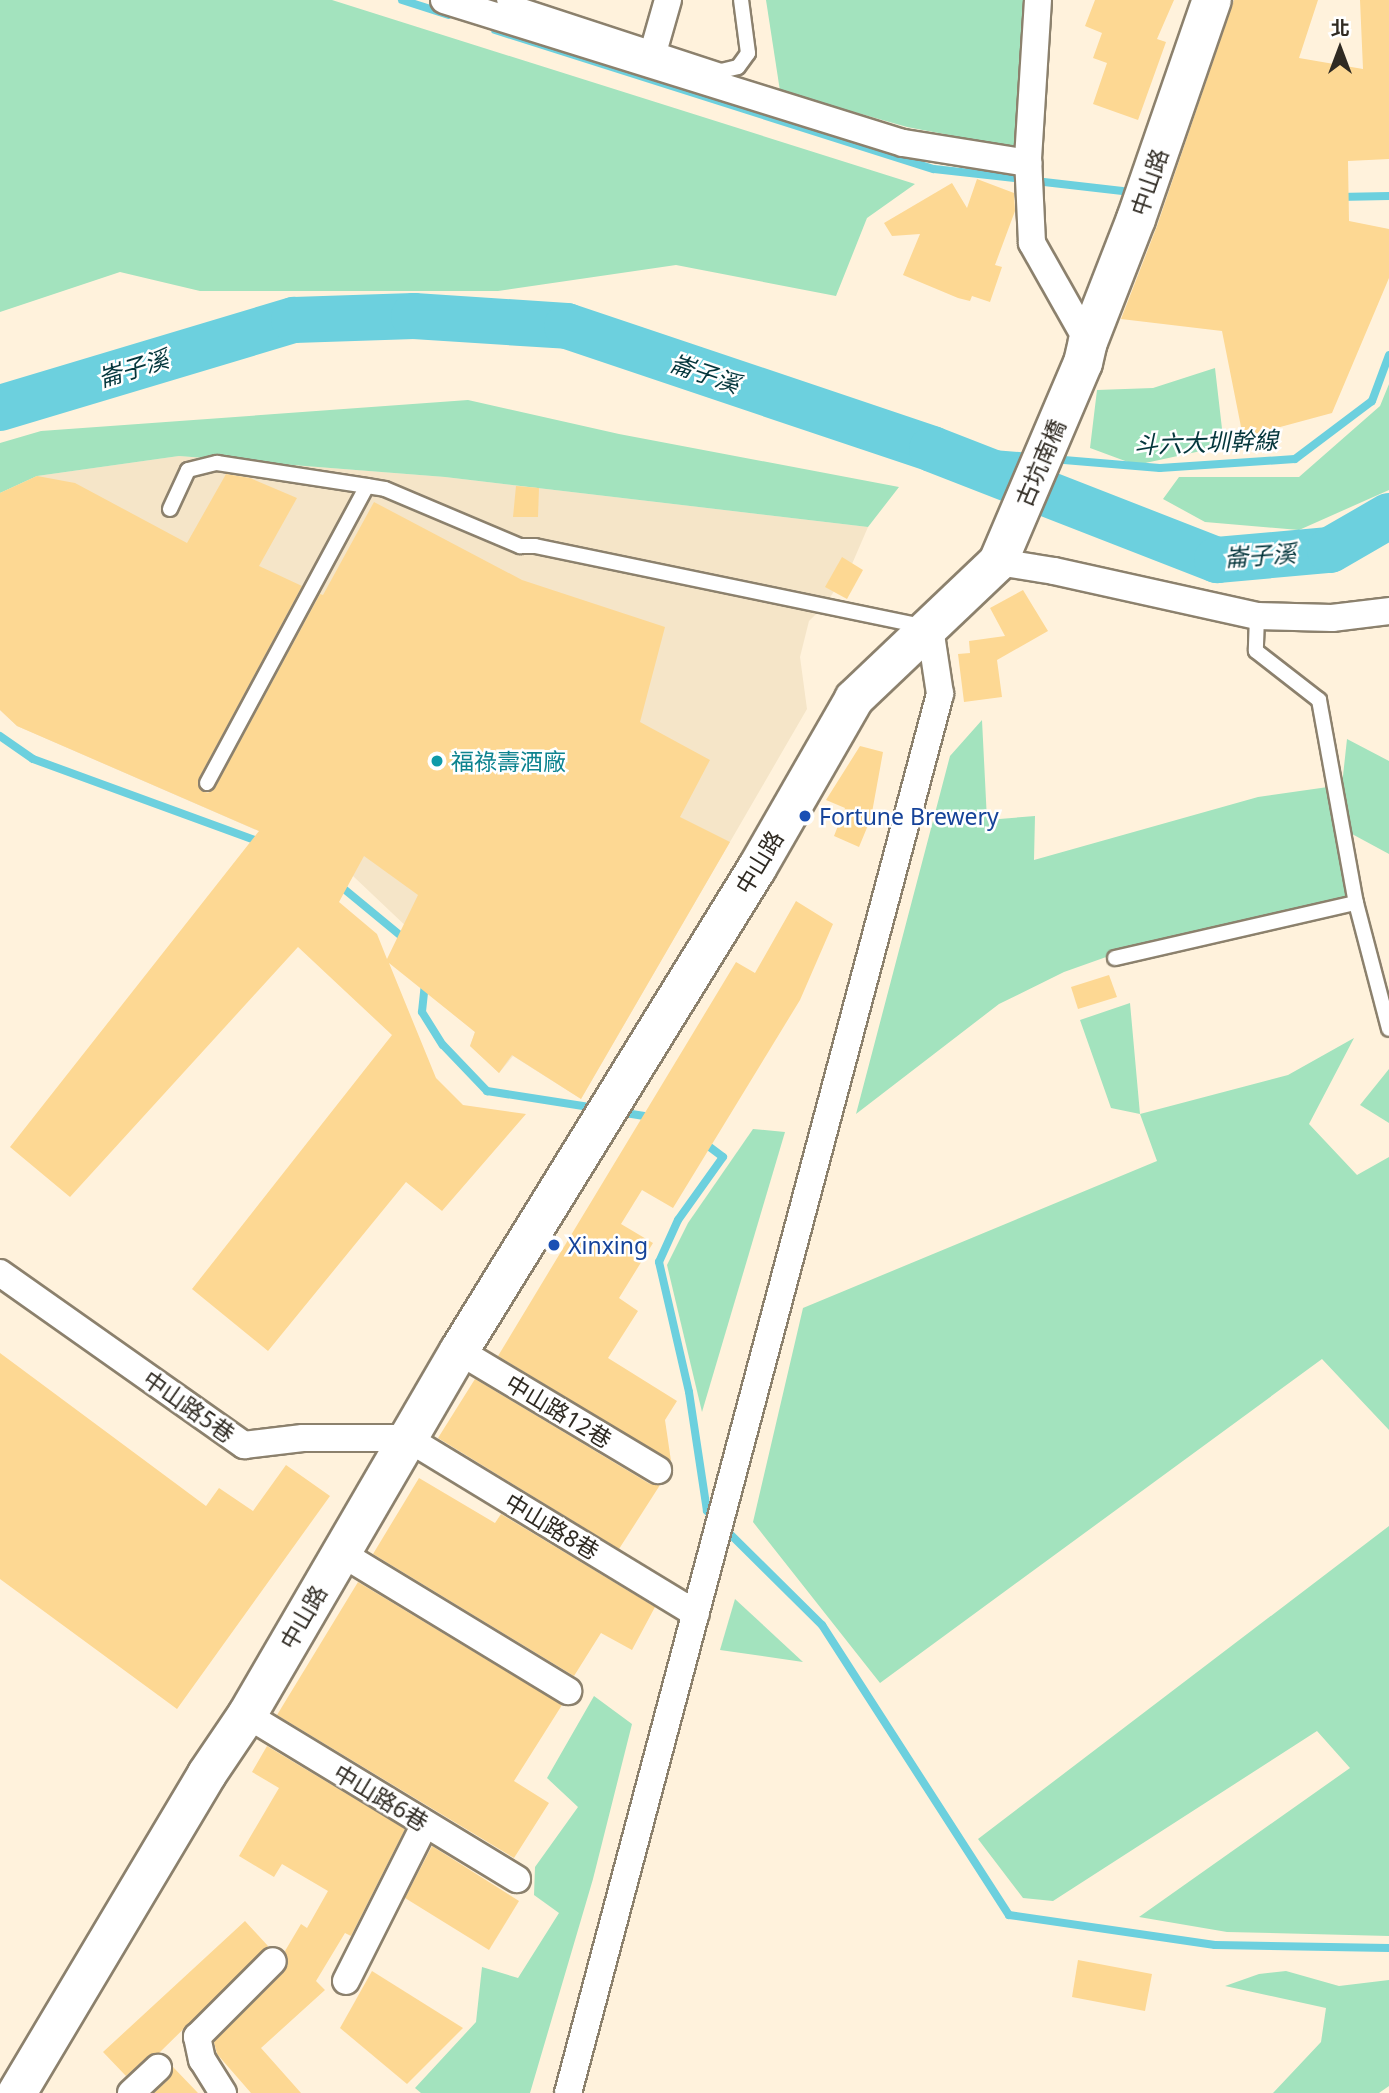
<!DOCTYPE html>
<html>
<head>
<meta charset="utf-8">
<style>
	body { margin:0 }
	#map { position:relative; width:1389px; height:2093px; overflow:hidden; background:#fff2dc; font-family:"Noto Sans","Noto Sans TC",sans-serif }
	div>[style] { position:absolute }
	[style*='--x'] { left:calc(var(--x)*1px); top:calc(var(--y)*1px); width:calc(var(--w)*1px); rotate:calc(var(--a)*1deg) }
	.built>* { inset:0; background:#f5e5c8 }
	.green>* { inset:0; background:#a3e3be }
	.stream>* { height:8px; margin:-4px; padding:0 4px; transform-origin:4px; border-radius:4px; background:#6cd0de }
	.river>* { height:46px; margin:-23px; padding:0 23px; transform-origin:23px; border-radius:23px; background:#6cd0de }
	.building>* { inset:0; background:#fdd893 }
	.roads { filter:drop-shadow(2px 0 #8c816d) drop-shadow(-2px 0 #8c816d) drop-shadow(0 2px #8c816d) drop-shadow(0 -2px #8c816d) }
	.service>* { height:14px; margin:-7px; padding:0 7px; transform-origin:7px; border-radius:7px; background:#fff }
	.minor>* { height:26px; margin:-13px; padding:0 13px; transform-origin:13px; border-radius:13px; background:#fff }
	.secondary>* { height:38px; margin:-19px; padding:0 19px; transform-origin:19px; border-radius:19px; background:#fff }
	.dots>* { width:19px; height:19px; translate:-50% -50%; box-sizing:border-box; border:4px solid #fff; border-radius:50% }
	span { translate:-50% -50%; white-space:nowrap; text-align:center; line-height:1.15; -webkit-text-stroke:5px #fff; paint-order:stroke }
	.street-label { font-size:23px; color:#2f2a22 }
	.culture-label { font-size:23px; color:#0d838f }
	.left { translate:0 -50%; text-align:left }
	.transit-label { font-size:23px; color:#164399 }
	.water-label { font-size:24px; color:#04363c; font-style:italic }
	.north { position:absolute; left:1305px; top:14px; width:70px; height:70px; -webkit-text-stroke:5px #fff; paint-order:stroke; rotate:0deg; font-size:19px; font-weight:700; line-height:28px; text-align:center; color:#2f2a22 }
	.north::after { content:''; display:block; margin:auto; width:24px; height:32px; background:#2f2a22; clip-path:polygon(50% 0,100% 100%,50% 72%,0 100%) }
</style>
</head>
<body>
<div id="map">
	<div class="built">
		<i style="clip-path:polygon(179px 456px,445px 477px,868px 527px,852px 564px,825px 605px,809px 621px,800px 657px,807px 709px,581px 1099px,513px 1056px,499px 1073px,470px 1046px,475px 1032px,432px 997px,448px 966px,353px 876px,316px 856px,17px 726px,0 710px,0 493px,37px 476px)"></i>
	</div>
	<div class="green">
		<i style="clip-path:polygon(0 0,332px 0,915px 184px,867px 218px,836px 296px,676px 265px,498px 291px,200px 291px,120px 272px,0 312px)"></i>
		<i style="clip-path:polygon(766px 0,1025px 0,1017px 148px,907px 127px,780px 91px)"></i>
		<i style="clip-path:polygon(1215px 368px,1224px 446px,1136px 465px,1090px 448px,1097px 390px,1153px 388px)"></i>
		<i style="clip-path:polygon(1389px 384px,1389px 490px,1299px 530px,1205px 522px,1163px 499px,1179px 477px,1299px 477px,1380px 406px)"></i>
		<i style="clip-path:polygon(468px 400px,619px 434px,899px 487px,868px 527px,445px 477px,179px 456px,37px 476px,0 493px,0 443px,41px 431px)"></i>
		<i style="clip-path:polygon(982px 720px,987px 820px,1035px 816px,1034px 860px,1258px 797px,1342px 785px,1347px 739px,1389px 761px,1389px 854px,1352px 834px,1339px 845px,1356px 897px,1154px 940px,1064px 972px,999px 1004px,856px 1114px,950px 756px)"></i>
		<i style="clip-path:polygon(1130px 1003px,1140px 1114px,1288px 1075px,1354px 1038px,1309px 1124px,1357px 1175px,1389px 1157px,1389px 1430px,1322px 1359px,880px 1683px,753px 1522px,803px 1308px,1157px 1161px,1140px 1114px,1111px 1108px,1080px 1020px)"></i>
		<i style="clip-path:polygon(1389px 1069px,1389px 1123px,1360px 1105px)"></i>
		<i style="clip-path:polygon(753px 1129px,785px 1132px,702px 1412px,667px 1265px,688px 1223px)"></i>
		<i style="clip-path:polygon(1389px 1526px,1389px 1936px,1227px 1932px,1139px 1917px,1350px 1768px,1317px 1731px,1053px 1901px,1023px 1898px,978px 1839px)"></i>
		<i style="clip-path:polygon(735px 1599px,803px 1662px,720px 1650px)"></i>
		<i style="clip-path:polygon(594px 1696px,632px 1724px,593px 1879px,530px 2093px,421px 2093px,415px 2088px,476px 2022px,482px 1967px,518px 1978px,559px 1913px,534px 1895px,535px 1867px,578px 1807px,547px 1778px)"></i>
		<i style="clip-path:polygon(1286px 1971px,1339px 1986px,1389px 1980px,1389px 2086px,1379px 2093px,1273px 2093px,1321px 2042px,1326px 2008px,1225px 1986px,1259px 1974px)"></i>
	</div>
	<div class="stream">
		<i style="--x:402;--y:0;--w:49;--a:17.7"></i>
		<i style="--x:495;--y:30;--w:460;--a:17.6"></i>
		<i style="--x:934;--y:169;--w:81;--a:6.4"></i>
		<i style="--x:1044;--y:182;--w:79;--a:6.6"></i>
		<i style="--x:1338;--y:197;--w:51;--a:-1.1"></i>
		<i style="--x:932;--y:449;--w:100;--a:4.6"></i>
		<i style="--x:1052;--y:459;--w:108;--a:4.8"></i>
		<i style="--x:1160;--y:468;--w:135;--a:-3.8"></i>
		<i style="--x:1295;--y:459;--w:96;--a:-37"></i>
		<i style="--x:1372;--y:401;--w:49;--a:-69.7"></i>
		<i style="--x:0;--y:736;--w:40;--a:34.9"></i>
		<i style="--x:33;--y:759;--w:245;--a:20.1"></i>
		<i style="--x:338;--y:884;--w:88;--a:39.5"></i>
		<i style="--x:425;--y:983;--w:29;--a:96"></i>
		<i style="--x:422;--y:1012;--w:39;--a:58"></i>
		<i style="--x:443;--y:1045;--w:64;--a:46.3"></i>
		<i style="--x:487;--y:1091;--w:110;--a:8.9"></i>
		<i style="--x:619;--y:1112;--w:32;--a:9"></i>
		<i style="--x:703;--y:1142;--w:25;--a:37"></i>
		<i style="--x:723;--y:1157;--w:77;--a:125.5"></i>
		<i style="--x:678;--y:1220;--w:46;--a:114.3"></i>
		<i style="--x:659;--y:1262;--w:133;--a:77"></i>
		<i style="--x:689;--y:1392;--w:120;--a:81.4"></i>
		<i style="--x:707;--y:1511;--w:11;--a:45"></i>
		<i style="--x:724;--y:1528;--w:138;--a:44.7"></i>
		<i style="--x:822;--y:1625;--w:345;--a:57.2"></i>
		<i style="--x:1009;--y:1915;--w:208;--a:8.3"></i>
		<i style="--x:1215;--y:1945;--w:174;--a:1"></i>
	</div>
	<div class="river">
		<i style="--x:0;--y:408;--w:307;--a:-16.7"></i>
		<i style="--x:294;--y:320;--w:120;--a:-1.9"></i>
		<i style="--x:414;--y:316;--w:153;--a:3.7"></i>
		<i style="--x:567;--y:326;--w:385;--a:18.6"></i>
		<i style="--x:932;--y:449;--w:306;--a:21.3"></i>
		<i style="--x:1217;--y:560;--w:113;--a:-5.1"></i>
		<i style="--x:1330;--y:550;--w:68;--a:-30"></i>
	</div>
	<div class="building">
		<i style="clip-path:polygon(1095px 0,1174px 0,1157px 39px,1166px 42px,1138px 120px,1093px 104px,1107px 63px,1093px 58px,1102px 33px,1085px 26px)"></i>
		<i style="clip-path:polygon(1234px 0,1318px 0,1299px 58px,1363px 69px,1360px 0,1389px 0,1389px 159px,1348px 161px,1349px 221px,1389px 229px,1389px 278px,1332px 413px,1243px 437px,1222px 331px,1121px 319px,1157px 226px)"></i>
		<i style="clip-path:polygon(977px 179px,1014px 193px,1015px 211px,995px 265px,1002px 267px,990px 302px,972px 296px,970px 301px,958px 298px,903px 275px,920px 234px,892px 236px,884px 223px,952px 183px,967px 208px)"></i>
		<i style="clip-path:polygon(evenodd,226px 474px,250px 478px,297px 498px,259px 566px,302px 586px,199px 778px,202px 791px,208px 793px,215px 788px,320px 594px,323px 595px,374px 502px,522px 580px,665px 627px,640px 722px,710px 760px,680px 817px,730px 842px,581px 1099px,512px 1055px,499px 1073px,470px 1046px,475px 1032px,389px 963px,436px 1078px,463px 1105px,526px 1114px,442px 1211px,406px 1182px,268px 1351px,192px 1289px,392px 1035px,298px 947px,70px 1197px,10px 1147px,259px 831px,17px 726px,0 710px,0 493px,37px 476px,75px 483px,187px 543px,226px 474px,364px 856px,418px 895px,387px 959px,377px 934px,339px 902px,364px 856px)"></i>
		<i style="clip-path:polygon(516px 486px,539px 488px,538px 517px,513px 517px)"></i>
		<i style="clip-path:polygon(842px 557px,863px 570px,847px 599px,825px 587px)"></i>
		<i style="clip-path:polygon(1023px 590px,1048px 631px,997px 660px,1002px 697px,964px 702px,958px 654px,970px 653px,969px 641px,1005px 636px,990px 608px)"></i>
		<i style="clip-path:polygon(860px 746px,883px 752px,871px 818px,859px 847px,834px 836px,845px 808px,826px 800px)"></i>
		<i style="clip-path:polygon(796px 901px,833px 924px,800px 1000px,673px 1208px,642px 1190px,621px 1224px,653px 1243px,619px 1298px,638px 1311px,608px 1358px,677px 1401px,665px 1420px,671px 1461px,498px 1356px,736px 962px,755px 973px)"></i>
		<i style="clip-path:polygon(1109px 975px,1117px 997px,1078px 1009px,1071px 987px)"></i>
		<i style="clip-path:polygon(0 1353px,206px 1506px,219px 1488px,253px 1511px,286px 1465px,330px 1496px,177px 1709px,0 1579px)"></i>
		<i style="clip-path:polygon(475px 1379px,650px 1484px,660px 1485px,619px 1549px,438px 1438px)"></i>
		<i style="clip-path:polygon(419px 1478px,495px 1523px,501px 1514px,655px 1607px,632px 1650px,601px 1633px,574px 1676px,373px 1554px)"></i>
		<i style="clip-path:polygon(358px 1582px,562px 1705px,514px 1781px,549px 1803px,514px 1858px,277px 1715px)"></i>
		<i style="clip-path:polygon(267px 1746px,405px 1829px,351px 1936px,345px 1933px,316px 1981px,325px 1990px,261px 2048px,301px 2093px,251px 2093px,217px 2054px,214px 2042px,284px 1972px,288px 1964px,285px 1951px,301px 1924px,307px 1928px,328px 1891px,282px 1864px,274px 1877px,239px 1856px,279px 1788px,252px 1772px)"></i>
		<i style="clip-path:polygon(432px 1846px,519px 1901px,489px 1950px,405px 1898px)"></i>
		<i style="clip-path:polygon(245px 1921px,268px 1946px,159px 2053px,148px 2056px,126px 2076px,103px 2052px)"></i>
		<i style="clip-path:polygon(1078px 1960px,1152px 1974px,1145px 2011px,1072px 1997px)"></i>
		<i style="clip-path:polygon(372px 1971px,463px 2028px,407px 2084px,340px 2028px)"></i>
		<i style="clip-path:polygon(173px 2067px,198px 2093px,154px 2093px,169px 2079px)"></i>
	</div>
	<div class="roads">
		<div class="service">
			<i style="--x:504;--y:0;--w:228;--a:18.1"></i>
			<i style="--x:721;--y:71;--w:17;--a:-13"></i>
			<i style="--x:738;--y:67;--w:17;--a:-54"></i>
			<i style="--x:748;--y:53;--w:53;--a:-97.5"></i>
			<i style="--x:170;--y:509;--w:43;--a:-65.2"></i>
			<i style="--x:188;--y:470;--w:30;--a:-14"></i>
			<i style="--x:217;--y:463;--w:152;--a:8.7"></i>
			<i style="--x:1257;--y:616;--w:35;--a:92"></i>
			<i style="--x:1256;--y:651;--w:80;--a:37.9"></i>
			<i style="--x:1319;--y:700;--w:206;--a:79.7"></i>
			<i style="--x:1356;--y:903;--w:130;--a:75.3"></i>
			<i style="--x:207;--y:783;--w:337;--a:-61.7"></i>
			<i style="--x:367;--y:486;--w:18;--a:9"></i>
			<i style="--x:385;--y:489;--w:147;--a:22.9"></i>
			<i style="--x:520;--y:546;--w:15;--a:0"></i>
			<i style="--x:535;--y:546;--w:398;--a:11.7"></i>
			<i style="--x:1115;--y:958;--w:247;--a:-12.9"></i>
		</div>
		<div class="minor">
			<i style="--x:444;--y:0;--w:481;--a:17.3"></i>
			<i style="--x:903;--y:143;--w:127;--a:9.1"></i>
			<i style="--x:1038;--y:0;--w:158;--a:93.6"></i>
			<i style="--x:1028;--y:158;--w:85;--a:87.3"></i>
			<i style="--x:1032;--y:243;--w:114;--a:60.5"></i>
			<i style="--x:654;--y:49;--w:51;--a:-74.1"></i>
			<i style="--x:998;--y:562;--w:57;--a:9.1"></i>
			<i style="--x:1054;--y:571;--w:208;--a:12.5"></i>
			<i style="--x:1257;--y:616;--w:75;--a:1.5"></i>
			<i style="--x:1332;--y:618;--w:57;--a:-7"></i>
			<i style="--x:0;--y:1273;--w:299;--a:35.2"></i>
			<i style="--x:244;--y:1445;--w:59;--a:-6.8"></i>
			<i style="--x:303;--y:1438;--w:104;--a:0"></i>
			<i style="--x:407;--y:1438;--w:338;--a:31.3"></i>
			<i style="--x:459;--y:1351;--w:232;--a:30.9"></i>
			<i style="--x:341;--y:1553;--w:266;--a:31.3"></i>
			<i style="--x:247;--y:1715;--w:316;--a:31.3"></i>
			<i style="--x:346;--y:1981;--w:176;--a:-63.3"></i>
			<i style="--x:131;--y:2093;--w:37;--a:-43"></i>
			<i style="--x:223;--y:2093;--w:39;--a:-122"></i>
			<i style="--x:202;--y:2060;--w:24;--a:-102"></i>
			<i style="--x:197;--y:2037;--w:107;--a:-45"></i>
			<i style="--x:568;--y:2093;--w:1448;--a:-75.11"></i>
			<i style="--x:940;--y:694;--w:67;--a:-98.6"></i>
		</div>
		<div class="secondary">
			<i style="--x:17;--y:2093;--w:371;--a:-59.2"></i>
			<i style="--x:207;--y:1774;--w:71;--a:-55.9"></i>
			<i style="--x:247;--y:1715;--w:421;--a:-59.8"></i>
			<i style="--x:459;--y:1351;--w:568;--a:-58.33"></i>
			<i style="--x:757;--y:868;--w:195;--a:-60.1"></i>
			<i style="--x:854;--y:699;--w:199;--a:-43.6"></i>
			<i style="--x:998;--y:562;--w:216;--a:-66.9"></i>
			<i style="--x:1083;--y:363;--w:22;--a:-77"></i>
			<i style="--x:1088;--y:342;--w:132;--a:-68.7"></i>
			<i style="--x:1136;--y:219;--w:232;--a:-70.9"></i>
		</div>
	</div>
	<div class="dots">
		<i style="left:437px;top:761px;background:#0f9aa8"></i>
		<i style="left:805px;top:816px;background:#1a4fb4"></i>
		<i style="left:554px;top:1245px;background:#1a4fb4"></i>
	</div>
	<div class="street-label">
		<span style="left:1149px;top:182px;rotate:-71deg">中山路</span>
		<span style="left:1040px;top:463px;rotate:-67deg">古坑南橋</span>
		<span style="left:759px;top:862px;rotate:-59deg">中山路</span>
		<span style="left:189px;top:1406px;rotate:35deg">中山路5巷</span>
		<span style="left:559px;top:1411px;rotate:31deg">中山路12巷</span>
		<span style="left:552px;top:1526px;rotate:31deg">中山路8巷</span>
		<span style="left:303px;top:1617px;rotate:-60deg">中山路</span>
		<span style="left:381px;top:1797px;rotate:31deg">中山路6巷</span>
	</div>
	<div class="culture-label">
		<span class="left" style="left:451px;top:761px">福祿壽酒廠</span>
	</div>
	<div class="transit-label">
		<span class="left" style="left:819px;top:816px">Fortune Brewery</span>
		<span class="left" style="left:568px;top:1245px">Xinxing</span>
	</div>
	<div class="water-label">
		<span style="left:133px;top:368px;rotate:-17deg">崙子溪</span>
		<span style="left:705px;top:373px;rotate:19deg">崙子溪</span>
		<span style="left:1206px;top:442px;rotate:-2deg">斗六大圳幹線</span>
		<span style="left:1260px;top:555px;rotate:-4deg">崙子溪</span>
	</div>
	<div class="north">北</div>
</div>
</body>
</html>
